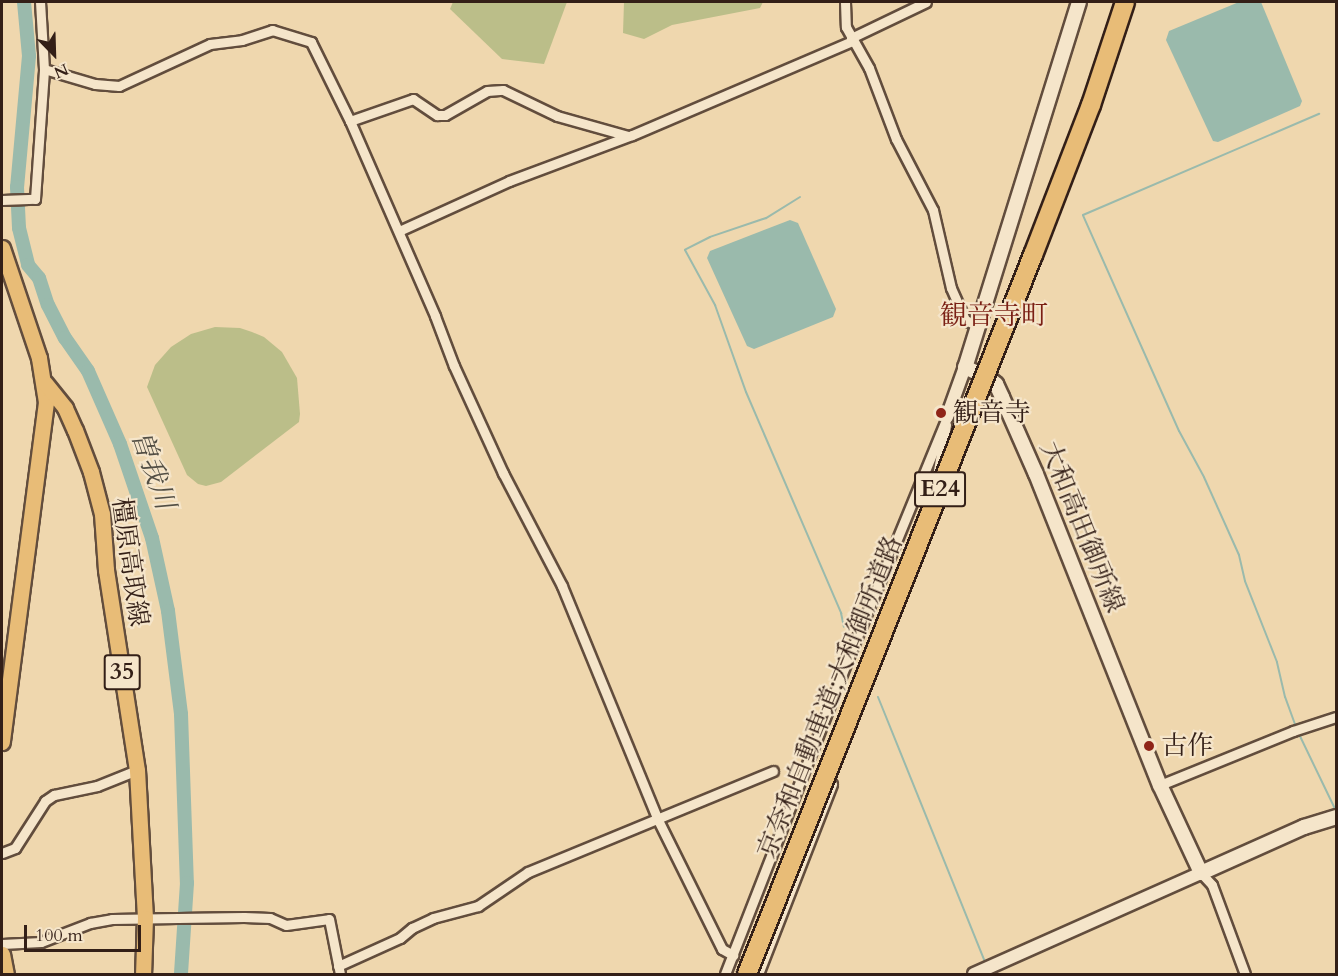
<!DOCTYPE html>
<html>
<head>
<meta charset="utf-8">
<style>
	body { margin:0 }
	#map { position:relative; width:1338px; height:976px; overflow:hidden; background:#efd7ae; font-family:Cardo,"Noto Serif JP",serif }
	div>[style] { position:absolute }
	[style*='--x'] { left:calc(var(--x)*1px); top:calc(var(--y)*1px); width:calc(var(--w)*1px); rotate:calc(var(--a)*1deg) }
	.green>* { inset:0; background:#bbbe89 }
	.water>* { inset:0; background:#9abaac }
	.stream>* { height:2px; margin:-1px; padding:0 1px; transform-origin:1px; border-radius:1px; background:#9abaac }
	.river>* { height:14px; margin:-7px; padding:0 7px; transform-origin:7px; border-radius:7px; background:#9abaac }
	.roads { filter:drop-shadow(2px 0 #624d3d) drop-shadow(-2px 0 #624d3d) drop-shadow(0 2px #624d3d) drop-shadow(0 -2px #624d3d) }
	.minor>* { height:9px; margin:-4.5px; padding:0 4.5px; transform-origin:4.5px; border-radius:4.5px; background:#f5e5ca }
	.tertiary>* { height:12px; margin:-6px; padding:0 6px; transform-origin:6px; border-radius:6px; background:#f5e5ca }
	.secondary>* { height:14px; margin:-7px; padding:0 7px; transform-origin:7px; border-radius:7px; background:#f5e5ca }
	.primary>* { height:15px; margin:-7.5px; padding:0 7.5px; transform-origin:7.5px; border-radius:7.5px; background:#e8bc77 }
	.bridges { filter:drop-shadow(2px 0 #331f17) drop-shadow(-2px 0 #331f17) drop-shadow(0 2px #331f17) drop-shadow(0 -2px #331f17) }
	.motorway-bridge>* { height:18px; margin:-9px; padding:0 9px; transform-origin:9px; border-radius:9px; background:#e8bc77 }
	.dots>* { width:16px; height:16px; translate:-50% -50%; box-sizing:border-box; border:3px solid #f5e5ca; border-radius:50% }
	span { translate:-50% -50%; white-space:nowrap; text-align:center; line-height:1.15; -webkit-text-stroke:4.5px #f5e5ca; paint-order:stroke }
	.shield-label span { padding:2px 4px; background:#f5e5ca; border:2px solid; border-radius:4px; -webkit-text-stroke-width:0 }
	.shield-label { font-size:24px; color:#331f17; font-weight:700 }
	.poi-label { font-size:26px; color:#331f17 }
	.left { translate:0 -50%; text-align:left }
	.street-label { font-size:26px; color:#331f17 }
	.neighbourhood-label { font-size:27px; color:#7a1f14 }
	.water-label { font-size:27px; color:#524e44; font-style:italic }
	.frame { position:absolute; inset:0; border:3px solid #331f17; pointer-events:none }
	.north { position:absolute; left:24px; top:24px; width:60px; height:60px; -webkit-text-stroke:4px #f5e5ca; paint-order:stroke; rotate:157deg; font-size:16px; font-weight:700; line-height:24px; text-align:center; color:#331f17 }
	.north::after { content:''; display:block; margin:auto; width:21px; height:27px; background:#331f17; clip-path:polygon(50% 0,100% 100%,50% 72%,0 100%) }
	.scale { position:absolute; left:24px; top:925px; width:117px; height:27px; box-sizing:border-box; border:3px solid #331f17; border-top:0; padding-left:8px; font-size:18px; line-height:21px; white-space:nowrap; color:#331f17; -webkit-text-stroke:4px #f5e5ca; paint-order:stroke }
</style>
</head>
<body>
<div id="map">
	<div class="green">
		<i style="clip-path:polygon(453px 2px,567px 2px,544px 64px,502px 59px,450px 9px)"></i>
		<i style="clip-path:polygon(624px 2px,763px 2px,760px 8px,672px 25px,644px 39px,623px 33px)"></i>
		<i style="clip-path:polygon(215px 327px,240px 328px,252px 332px,264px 337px,282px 352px,297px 378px,300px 414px,299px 422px,221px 482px,206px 486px,198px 484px,187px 475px,147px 387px,155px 365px,171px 347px,191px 334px)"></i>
	</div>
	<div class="water">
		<i style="clip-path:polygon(1239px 2px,1261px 2px,1302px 101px,1300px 106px,1218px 142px,1213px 141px,1166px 40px,1169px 31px)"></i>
		<i style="clip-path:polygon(790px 220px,798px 223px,836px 309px,833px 317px,754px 349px,747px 346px,707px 258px,710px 251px)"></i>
	</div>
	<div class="stream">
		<i style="--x:800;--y:197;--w:40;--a:148"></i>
		<i style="--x:766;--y:218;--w:59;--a:161.3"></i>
		<i style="--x:710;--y:237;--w:28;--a:153"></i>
		<i style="--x:685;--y:250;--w:63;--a:61.4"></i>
		<i style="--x:715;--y:305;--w:92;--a:70.4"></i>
		<i style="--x:746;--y:392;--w:241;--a:66.7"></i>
		<i style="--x:841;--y:613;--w:14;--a:78"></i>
		<i style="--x:878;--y:697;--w:288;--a:68"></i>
		<i style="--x:1296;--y:727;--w:32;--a:-110"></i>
		<i style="--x:1285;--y:697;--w:36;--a:-103"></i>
		<i style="--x:1277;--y:662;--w:87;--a:-111.6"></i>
		<i style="--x:1245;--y:581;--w:27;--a:-103"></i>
		<i style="--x:1239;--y:555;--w:85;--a:-114.2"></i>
		<i style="--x:1204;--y:477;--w:52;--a:-118.5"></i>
		<i style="--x:1179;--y:431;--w:236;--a:-114"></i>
		<i style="--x:1083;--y:215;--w:257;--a:-23.2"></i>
		<i style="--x:1298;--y:732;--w:88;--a:64.3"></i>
	</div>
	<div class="river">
		<i style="--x:24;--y:2;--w:54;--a:84.7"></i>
		<i style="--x:29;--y:56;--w:132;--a:95.2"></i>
		<i style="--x:17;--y:187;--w:41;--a:87.2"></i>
		<i style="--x:19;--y:228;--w:38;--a:76"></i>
		<i style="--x:28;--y:265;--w:17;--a:50"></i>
		<i style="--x:39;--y:278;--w:28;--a:72"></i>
		<i style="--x:48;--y:305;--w:37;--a:63"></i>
		<i style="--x:65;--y:338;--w:40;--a:55.1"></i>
		<i style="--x:88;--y:371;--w:80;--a:66.3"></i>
		<i style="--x:120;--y:444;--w:99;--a:71.2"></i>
		<i style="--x:152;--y:538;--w:75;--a:77.6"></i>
		<i style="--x:168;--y:611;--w:104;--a:82.8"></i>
		<i style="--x:181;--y:714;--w:169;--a:88"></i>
		<i style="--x:187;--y:883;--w:91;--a:93.8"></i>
	</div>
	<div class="roads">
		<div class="minor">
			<i style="--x:845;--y:2;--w:25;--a:88"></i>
			<i style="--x:846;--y:27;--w:47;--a:60.7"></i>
			<i style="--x:869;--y:68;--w:76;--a:69.2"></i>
			<i style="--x:896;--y:139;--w:80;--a:62.5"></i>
			<i style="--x:933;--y:210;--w:80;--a:77"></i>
			<i style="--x:951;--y:288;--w:35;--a:66"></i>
			<i style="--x:965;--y:320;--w:15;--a:23"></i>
			<i style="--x:851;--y:38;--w:83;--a:-25.6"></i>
			<i style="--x:44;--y:69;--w:53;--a:16.4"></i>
			<i style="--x:95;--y:84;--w:24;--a:5"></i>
			<i style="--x:119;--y:86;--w:100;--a:-24.8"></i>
			<i style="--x:210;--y:44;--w:32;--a:-7"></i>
			<i style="--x:242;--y:40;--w:32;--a:-18"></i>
			<i style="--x:272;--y:30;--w:41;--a:17.1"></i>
			<i style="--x:311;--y:42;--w:88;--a:63.7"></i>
			<i style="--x:350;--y:121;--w:213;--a:66.4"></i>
			<i style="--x:435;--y:316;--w:53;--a:69.2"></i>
			<i style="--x:454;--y:366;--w:118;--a:65.4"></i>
			<i style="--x:503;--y:473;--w:127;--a:62.4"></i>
			<i style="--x:562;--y:586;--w:253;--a:67.7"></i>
			<i style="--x:658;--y:820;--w:144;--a:63.6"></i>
			<i style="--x:722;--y:949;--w:13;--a:29"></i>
			<i style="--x:350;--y:121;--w:67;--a:-19.2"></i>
			<i style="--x:413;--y:99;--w:29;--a:34"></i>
			<i style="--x:437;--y:115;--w:8;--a:0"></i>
			<i style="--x:445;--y:115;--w:48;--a:-29.7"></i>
			<i style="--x:487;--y:91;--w:16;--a:-4"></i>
			<i style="--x:503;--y:90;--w:60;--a:25.7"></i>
			<i style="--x:557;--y:116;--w:74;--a:15.7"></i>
			<i style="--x:2;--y:200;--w:33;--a:-2"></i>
			<i style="--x:35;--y:199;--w:130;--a:-86"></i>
			<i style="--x:44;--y:69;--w:67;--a:-93.4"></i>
			<i style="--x:399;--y:231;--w:121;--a:-24.4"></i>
			<i style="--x:509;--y:181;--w:131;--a:-20.5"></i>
			<i style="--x:632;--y:135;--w:239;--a:-23.1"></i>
			<i style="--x:937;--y:476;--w:52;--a:-80"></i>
			<i style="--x:1160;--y:785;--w:144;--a:-22.1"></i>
			<i style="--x:1293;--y:731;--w:45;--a:-18"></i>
			<i style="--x:2;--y:853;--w:14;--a:-21"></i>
			<i style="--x:15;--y:848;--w:56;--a:-57.4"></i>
			<i style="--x:45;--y:801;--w:11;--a:-34"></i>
			<i style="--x:54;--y:795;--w:44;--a:-11.8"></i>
			<i style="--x:97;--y:786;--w:43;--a:-21.8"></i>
			<i style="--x:1201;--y:873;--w:16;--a:47"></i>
			<i style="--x:1212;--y:885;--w:95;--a:69.7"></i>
			<i style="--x:2;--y:944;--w:39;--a:-3"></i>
			<i style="--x:41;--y:942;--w:53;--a:-21.2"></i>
			<i style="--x:90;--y:923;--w:22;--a:-10"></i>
			<i style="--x:112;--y:919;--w:132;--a:-0.9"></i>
			<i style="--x:244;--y:917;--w:26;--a:2"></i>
			<i style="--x:270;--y:918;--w:17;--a:24"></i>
			<i style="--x:286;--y:925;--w:43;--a:-7.9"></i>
			<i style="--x:329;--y:919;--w:56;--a:78.7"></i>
			<i style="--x:338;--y:966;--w:68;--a:-24.3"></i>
			<i style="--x:400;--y:938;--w:16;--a:-40"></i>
			<i style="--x:412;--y:928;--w:23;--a:-25"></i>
			<i style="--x:433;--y:918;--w:47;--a:-14.9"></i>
			<i style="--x:478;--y:906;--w:60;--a:-34.2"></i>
			<i style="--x:528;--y:872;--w:265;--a:-22.4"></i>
			<i style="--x:725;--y:974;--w:349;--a:-68.7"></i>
			<i style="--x:852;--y:649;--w:251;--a:-67.7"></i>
			<i style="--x:758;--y:974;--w:204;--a:-68.7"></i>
		</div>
		<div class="tertiary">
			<i style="--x:947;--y:417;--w:53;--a:-70.2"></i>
			<i style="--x:974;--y:974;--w:248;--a:-24"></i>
		</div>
		<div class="secondary">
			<i style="--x:1079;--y:2;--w:382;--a:107.3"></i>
			<i style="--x:965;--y:367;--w:28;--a:26"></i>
			<i style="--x:990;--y:379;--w:8;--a:40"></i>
			<i style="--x:996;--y:384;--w:14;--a:65"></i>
			<i style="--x:1002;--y:397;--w:84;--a:66.2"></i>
			<i style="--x:1036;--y:474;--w:335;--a:68.3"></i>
			<i style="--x:1160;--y:785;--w:97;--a:65"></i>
			<i style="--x:1201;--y:873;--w:113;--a:-24.1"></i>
			<i style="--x:1304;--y:827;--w:34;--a:-17"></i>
		</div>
		<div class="primary">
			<i style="--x:2;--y:248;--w:116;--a:71.4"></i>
			<i style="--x:39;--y:358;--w:45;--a:81"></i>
			<i style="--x:46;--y:402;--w:343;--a:97.4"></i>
			<i style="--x:45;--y:383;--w:32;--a:51"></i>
			<i style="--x:65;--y:408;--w:24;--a:66"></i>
			<i style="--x:75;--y:430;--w:45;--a:69.1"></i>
			<i style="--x:91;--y:472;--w:43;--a:75.3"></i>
			<i style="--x:102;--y:514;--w:56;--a:85.9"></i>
			<i style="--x:106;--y:570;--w:202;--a:81.2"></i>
			<i style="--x:137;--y:770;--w:148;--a:86.9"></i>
			<i style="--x:145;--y:918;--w:56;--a:92"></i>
			<i style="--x:2;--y:954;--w:20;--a:79"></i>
		</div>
	</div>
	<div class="bridges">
		<div class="motorway-bridge">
			<i style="--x:747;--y:974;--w:774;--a:-68.31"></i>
			<i style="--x:1033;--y:255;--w:161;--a:-68.9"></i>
			<i style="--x:1091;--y:105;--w:108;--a:-71.7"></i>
		</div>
	</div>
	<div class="dots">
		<i style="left:941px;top:413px;background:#8f2418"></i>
		<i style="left:1149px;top:746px;background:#8f2418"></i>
	</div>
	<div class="shield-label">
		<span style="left:940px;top:489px">E24</span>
		<span style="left:122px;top:672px">35</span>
	</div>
	<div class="poi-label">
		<span class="left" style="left:953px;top:413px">観音寺</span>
		<span class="left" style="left:1161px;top:746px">古作</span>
	</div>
	<div class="street-label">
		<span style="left:1082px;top:527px;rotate:68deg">大和高田御所線</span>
		<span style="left:130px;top:562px;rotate:82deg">橿原高取線</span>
		<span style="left:830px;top:697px;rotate:-68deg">京奈和自動車道;大和御所道路</span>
	</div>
	<div class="neighbourhood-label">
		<span style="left:994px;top:316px">観音寺町</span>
	</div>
	<div class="water-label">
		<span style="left:153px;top:470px;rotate:71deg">曽我川</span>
	</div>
	<div class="frame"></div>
	<div class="north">N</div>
	<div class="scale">100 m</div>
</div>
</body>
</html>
